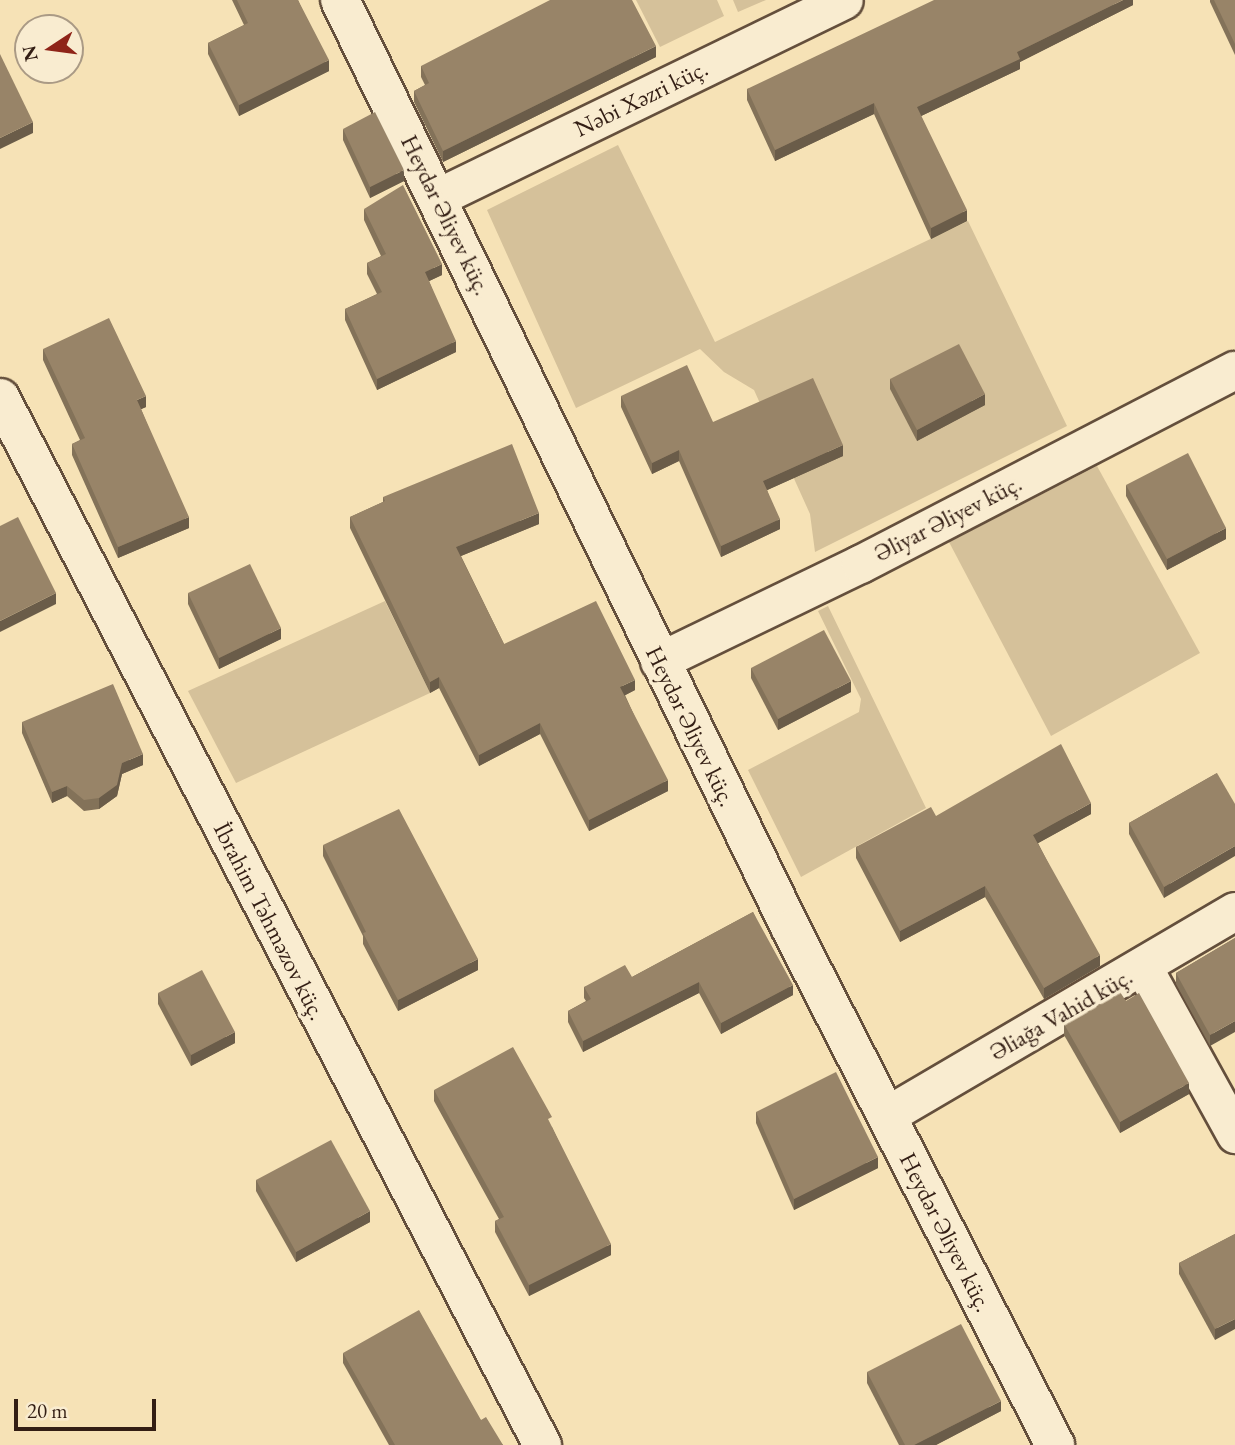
<!DOCTYPE html>
<html>
<head>
<meta charset="utf-8">
<style>
	body { margin:0 }
	#map { position:relative; width:1235px; height:1445px; overflow:hidden; background:#f6e2b6; font-family:"EB Garamond",serif }
	div>[style] { position:absolute }
	[style*='--x'] { left:calc(var(--x)*1px); top:calc(var(--y)*1px); width:calc(var(--w)*1px); rotate:calc(var(--a)*1deg) }
	.green>* { inset:0; background:#d5c19a }
	.roads { filter:drop-shadow(2px 0 #644f3c) drop-shadow(-2px 0 #644f3c) drop-shadow(0 2px #644f3c) drop-shadow(0 -2px #644f3c) }
	.minor>* { height:37px; margin:-18.5px; padding:0 18.5px; transform-origin:18.5px; border-radius:18.5px; background:#f9ecd0 }
	.tertiary>* { height:38px; margin:-19px; padding:0 19px; transform-origin:19px; border-radius:19px; background:#f9ecd0 }
	.wall>* { inset:0; background:#837259 }
	.shaded-wall>* { inset:0; background:#6a5c49 }
	.building>* { inset:0; background:#988468 }
	span { translate:-50% -50%; white-space:nowrap; text-align:center; line-height:1.15; -webkit-text-stroke:7px #f9ecd0; paint-order:stroke }
	.street-label { font-size:24px; color:#331e14 }
	.north { position:absolute; left:14px; top:14px; width:70px; height:70px; box-sizing:border-box; background:#f9ecd0; border:2px solid #aa9a85; border-radius:50%; rotate:257deg; font-size:19px; font-weight:700; line-height:28px; text-align:center; color:#331e14 }
	.north::after { content:''; display:block; margin:auto; width:24px; height:32px; background:#8f2418; clip-path:polygon(50% 0,100% 100%,50% 72%,0 100%) }
	.scale { position:absolute; left:14px; top:1399px; width:142px; height:32px; box-sizing:border-box; border:4px solid #331e14; border-top:0; padding-left:9px; font-size:21px; line-height:24px; white-space:nowrap; color:#331e14; -webkit-text-stroke:5px #f9ecd0; paint-order:stroke }
</style>
</head>
<body>
<div id="map">
	<div class="green">
		<i style="clip-path:polygon(636px 0,717px 0,724px 16px,660px 47px)"></i>
		<i style="clip-path:polygon(733px 0,766px 0,738px 12px)"></i>
		<i style="clip-path:polygon(618px 145px,715px 342px,968px 221px,1067px 426px,815px 552px,810px 514px,754px 390px,724px 372px,700px 349px,576px 408px,487px 210px)"></i>
		<i style="clip-path:polygon(1097px 466px,1200px 653px,1051px 736px,949px 542px)"></i>
		<i style="clip-path:polygon(385px 601px,430px 693px,236px 783px,188px 691px)"></i>
		<i style="clip-path:polygon(828px 606px,926px 808px,801px 877px,748px 770px,859px 712px,861px 699px,818px 611px)"></i>
	</div>
	<div class="roads">
		<div class="minor">
			<i style="--x:438;--y:197;--w:451;--a:-25.9"></i>
			<i style="--x:0;--y:397;--w:1180;--a:62.65"></i>
			<i style="--x:659;--y:661;--w:223;--a:-25.8"></i>
			<i style="--x:860;--y:564;--w:422;--a:-27.4"></i>
			<i style="--x:1143;--y:967;--w:191;--a:61.1"></i>
			<i style="--x:887;--y:1115;--w:403;--a:-30.4"></i>
		</div>
		<div class="tertiary">
			<i style="--x:340;--y:0;--w:1033;--a:64.1"></i>
			<i style="--x:791;--y:929;--w:580;--a:62.9"></i>
		</div>
	</div>
	<div class="wall">
		<i style="clip-path:polygon(232px 0,298px 0,329px 71px,239px 116px,208px 54px,208px 43px,244px 25px)"></i>
		<i style="clip-path:polygon(1133px 0,1133px 5px,1020px 62px,1020px 69px,921px 116px,967px 221px,931px 239px,874px 114px,775px 161px,747px 100px,747px 89px)"></i>
		<i style="clip-path:polygon(1210px 0,1235px 0,1235px 55px,1210px 2px)"></i>
		<i style="clip-path:polygon(656px 57px,443px 162px,414px 102px,414px 91px,425px 85px,421px 77px,421px 66px)"></i>
		<i style="clip-path:polygon(343px 129px,404px 181px,370px 198px,343px 140px)"></i>
		<i style="clip-path:polygon(364px 209px,442px 275px,429px 281px,456px 352px,377px 390px,345px 320px,345px 309px,377px 294px,367px 274px,367px 263px,381px 256px,364px 220px)"></i>
		<i style="clip-path:polygon(43px 349px,146px 407px,141px 409px,189px 528px,118px 558px,72px 455px,72px 444px,80px 440px,43px 360px)"></i>
		<i style="clip-path:polygon(890px 379px,985px 405px,917px 441px,890px 389px)"></i>
		<i style="clip-path:polygon(621px 396px,713px 422px,843px 456px,767px 490px,780px 529px,721px 557px,679px 461px,652px 474px,621px 407px)"></i>
		<i style="clip-path:polygon(1126px 485px,1226px 539px,1167px 570px,1126px 496px)"></i>
		<i style="clip-path:polygon(383px 497px,539px 524px,461px 556px,504px 644px,635px 690px,625px 695px,668px 791px,589px 831px,540px 734px,479px 766px,439px 688px,430px 693px,350px 528px,350px 517px,383px 502px)"></i>
		<i style="clip-path:polygon(188px 593px,281px 639px,219px 669px,188px 604px)"></i>
		<i style="clip-path:polygon(751px 668px,851px 692px,778px 730px,751px 678px)"></i>
		<i style="clip-path:polygon(22px 722px,143px 765px,122px 774px,117px 796px,99px 809px,84px 811px,67px 796px,52px 803px,22px 733px)"></i>
		<i style="clip-path:polygon(1217px 773px,1164px 898px,1129px 834px,1129px 823px)"></i>
		<i style="clip-path:polygon(1091px 814px,1038px 843px,1100px 966px,1044px 999px,985px 897px,900px 942px,856px 858px,856px 847px,936px 816px)"></i>
		<i style="clip-path:polygon(323px 845px,478px 970px,398px 1011px,363px 944px,363px 936px,323px 856px)"></i>
		<i style="clip-path:polygon(753px 912px,793px 995px,721px 1034px,699px 993px,583px 1052px,568px 1022px,568px 1011px,586px 1001px,584px 998px,584px 987px,632px 977px)"></i>
		<i style="clip-path:polygon(1235px 938px,1210px 1046px,1176px 984px,1176px 973px)"></i>
		<i style="clip-path:polygon(158px 993px,235px 1043px,191px 1066px,158px 1004px)"></i>
		<i style="clip-path:polygon(1064px 1024px,1189px 1094px,1120px 1133px,1064px 1035px)"></i>
		<i style="clip-path:polygon(434px 1090px,552px 1127px,611px 1255px,529px 1296px,495px 1232px,495px 1221px,499px 1219px,434px 1101px)"></i>
		<i style="clip-path:polygon(756px 1112px,878px 1168px,794px 1210px,756px 1123px)"></i>
		<i style="clip-path:polygon(256px 1180px,370px 1222px,296px 1262px,256px 1191px)"></i>
		<i style="clip-path:polygon(1235px 1234px,1215px 1340px,1179px 1274px,1179px 1263px)"></i>
		<i style="clip-path:polygon(343px 1353px,481px 1420px,503px 1445px,389px 1445px,343px 1363px)"></i>
		<i style="clip-path:polygon(867px 1372px,1001px 1411px,936px 1445px,899px 1445px,867px 1383px)"></i>
	</div>
	<div class="shaded-wall">
		<i style="clip-path:polygon(1123px 0,1133px 0,1133px 5px,1020px 62px,1020px 69px,917px 118px,917px 107px,1017px 52px)"></i>
		<i style="clip-path:polygon(656px 46px,656px 57px,443px 162px,443px 151px)"></i>
		<i style="clip-path:polygon(329px 60px,329px 71px,239px 116px,239px 105px)"></i>
		<i style="clip-path:polygon(874px 103px,874px 114px,775px 161px,775px 150px)"></i>
		<i style="clip-path:polygon(33px 122px,33px 133px,0 149px,0 138px)"></i>
		<i style="clip-path:polygon(404px 170px,404px 181px,370px 198px,370px 187px)"></i>
		<i style="clip-path:polygon(967px 210px,967px 221px,931px 239px,931px 228px)"></i>
		<i style="clip-path:polygon(442px 264px,442px 275px,425px 283px,425px 272px)"></i>
		<i style="clip-path:polygon(456px 341px,456px 352px,377px 390px,377px 379px)"></i>
		<i style="clip-path:polygon(985px 394px,985px 405px,917px 441px,917px 430px)"></i>
		<i style="clip-path:polygon(146px 396px,146px 407px,137px 411px,137px 400px)"></i>
		<i style="clip-path:polygon(843px 445px,843px 456px,763px 492px,763px 481px)"></i>
		<i style="clip-path:polygon(679px 450px,679px 461px,652px 474px,652px 463px)"></i>
		<i style="clip-path:polygon(539px 513px,539px 524px,456px 558px,456px 547px)"></i>
		<i style="clip-path:polygon(189px 517px,189px 528px,118px 558px,118px 547px)"></i>
		<i style="clip-path:polygon(780px 519px,780px 529px,721px 557px,721px 546px)"></i>
		<i style="clip-path:polygon(1226px 528px,1226px 539px,1167px 570px,1167px 559px)"></i>
		<i style="clip-path:polygon(56px 593px,56px 604px,0 632px,0 621px)"></i>
		<i style="clip-path:polygon(281px 628px,281px 639px,219px 669px,219px 658px)"></i>
		<i style="clip-path:polygon(439px 677px,439px 688px,430px 693px,430px 682px)"></i>
		<i style="clip-path:polygon(635px 680px,635px 690px,620px 698px,620px 687px)"></i>
		<i style="clip-path:polygon(851px 681px,851px 692px,778px 730px,778px 719px)"></i>
		<i style="clip-path:polygon(540px 723px,540px 734px,479px 766px,479px 755px)"></i>
		<i style="clip-path:polygon(143px 754px,143px 765px,122px 774px,117px 796px,99px 809px,99px 798px,122px 763px)"></i>
		<i style="clip-path:polygon(668px 780px,668px 791px,589px 831px,589px 820px)"></i>
		<i style="clip-path:polygon(67px 786px,67px 796px,52px 803px,52px 792px)"></i>
		<i style="clip-path:polygon(1091px 803px,1091px 814px,1033px 846px,1033px 835px)"></i>
		<i style="clip-path:polygon(1235px 846px,1235px 856px,1164px 898px,1164px 887px)"></i>
		<i style="clip-path:polygon(985px 886px,985px 897px,900px 942px,900px 931px)"></i>
		<i style="clip-path:polygon(1100px 955px,1100px 966px,1044px 999px,1044px 988px)"></i>
		<i style="clip-path:polygon(478px 959px,478px 970px,398px 1011px,398px 1000px)"></i>
		<i style="clip-path:polygon(699px 982px,699px 993px,583px 1052px,583px 1041px)"></i>
		<i style="clip-path:polygon(793px 985px,793px 995px,721px 1034px,721px 1023px)"></i>
		<i style="clip-path:polygon(1235px 1021px,1235px 1032px,1210px 1046px,1210px 1035px)"></i>
		<i style="clip-path:polygon(235px 1032px,235px 1043px,191px 1066px,191px 1055px)"></i>
		<i style="clip-path:polygon(1189px 1083px,1189px 1094px,1120px 1133px,1120px 1122px)"></i>
		<i style="clip-path:polygon(878px 1157px,878px 1168px,794px 1210px,794px 1199px)"></i>
		<i style="clip-path:polygon(370px 1211px,370px 1222px,296px 1262px,296px 1252px)"></i>
		<i style="clip-path:polygon(611px 1244px,611px 1255px,529px 1296px,529px 1285px)"></i>
		<i style="clip-path:polygon(1235px 1319px,1235px 1329px,1215px 1340px,1215px 1329px)"></i>
		<i style="clip-path:polygon(1001px 1401px,1001px 1411px,936px 1445px,914px 1445px)"></i>
	</div>
	<div class="building">
		<i style="clip-path:polygon(237px 0,298px 0,329px 60px,239px 105px,208px 43px,248px 23px)"></i>
		<i style="clip-path:polygon(550px 0,632px 0,656px 46px,443px 151px,414px 91px,429px 83px,421px 66px)"></i>
		<i style="clip-path:polygon(934px 0,1123px 0,1017px 52px,1020px 59px,917px 107px,967px 210px,931px 228px,874px 103px,775px 150px,747px 89px)"></i>
		<i style="clip-path:polygon(1214px 0,1235px 0,1235px 44px)"></i>
		<i style="clip-path:polygon(0 54px,33px 122px,0 138px)"></i>
		<i style="clip-path:polygon(375px 112px,404px 170px,370px 187px,343px 129px)"></i>
		<i style="clip-path:polygon(403px 185px,442px 264px,425px 272px,456px 341px,377px 379px,345px 309px,382px 292px,367px 263px,386px 254px,364px 209px)"></i>
		<i style="clip-path:polygon(109px 318px,146px 396px,137px 400px,189px 517px,118px 547px,72px 444px,85px 438px,43px 349px)"></i>
		<i style="clip-path:polygon(959px 344px,985px 394px,917px 430px,890px 379px)"></i>
		<i style="clip-path:polygon(687px 365px,713px 422px,813px 378px,843px 445px,763px 481px,780px 519px,721px 546px,679px 450px,652px 463px,621px 396px)"></i>
		<i style="clip-path:polygon(512px 444px,539px 513px,456px 547px,504px 644px,596px 601px,635px 680px,620px 687px,668px 780px,589px 820px,540px 723px,479px 755px,439px 677px,430px 682px,350px 517px,385px 501px,383px 497px)"></i>
		<i style="clip-path:polygon(1188px 453px,1226px 528px,1167px 559px,1126px 485px)"></i>
		<i style="clip-path:polygon(18px 517px,56px 593px,0 621px,0 526px)"></i>
		<i style="clip-path:polygon(250px 564px,281px 628px,219px 658px,188px 593px)"></i>
		<i style="clip-path:polygon(824px 630px,851px 681px,778px 719px,751px 668px)"></i>
		<i style="clip-path:polygon(113px 684px,143px 754px,122px 763px,117px 785px,99px 798px,84px 800px,67px 786px,52px 792px,22px 722px)"></i>
		<i style="clip-path:polygon(1061px 744px,1091px 803px,1033px 835px,1100px 955px,1044px 988px,985px 886px,900px 931px,856px 847px,931px 807px,936px 816px)"></i>
		<i style="clip-path:polygon(1217px 773px,1235px 804px,1235px 846px,1164px 887px,1129px 823px)"></i>
		<i style="clip-path:polygon(399px 809px,478px 959px,398px 1000px,363px 933px,366px 932px,323px 845px)"></i>
		<i style="clip-path:polygon(753px 912px,793px 985px,721px 1023px,699px 982px,583px 1041px,568px 1011px,591px 999px,584px 987px,625px 965px,632px 977px)"></i>
		<i style="clip-path:polygon(1235px 938px,1235px 1021px,1210px 1035px,1176px 973px)"></i>
		<i style="clip-path:polygon(202px 970px,235px 1032px,191px 1055px,158px 993px)"></i>
		<i style="clip-path:polygon(1120px 992px,1126px 1001px,1139px 993px,1189px 1083px,1120px 1122px,1064px 1024px)"></i>
		<i style="clip-path:polygon(513px 1047px,552px 1117px,548px 1119px,611px 1244px,529px 1285px,495px 1221px,504px 1217px,434px 1090px)"></i>
		<i style="clip-path:polygon(836px 1072px,878px 1157px,794px 1199px,756px 1112px)"></i>
		<i style="clip-path:polygon(331px 1140px,370px 1211px,296px 1252px,256px 1180px)"></i>
		<i style="clip-path:polygon(1235px 1234px,1235px 1319px,1215px 1329px,1179px 1263px)"></i>
		<i style="clip-path:polygon(419px 1310px,481px 1420px,486px 1417px,503px 1445px,395px 1445px,343px 1353px)"></i>
		<i style="clip-path:polygon(961px 1324px,1001px 1401px,914px 1445px,905px 1445px,867px 1372px)"></i>
	</div>
	<div class="street-label">
		<span style="left:641px;top:98px;rotate:-26deg">Nəbi Xəzri küç.</span>
		<span style="left:446px;top:215px;rotate:64deg">Heydər Əliyev küç.</span>
		<span style="left:948px;top:518px;rotate:-27deg">Əliyar Əliyev küç.</span>
		<span style="left:691px;top:726px;rotate:64deg">Heydər Əliyev küç.</span>
		<span style="left:270px;top:921px;rotate:63deg">İbrahim Təhməzov küç.</span>
		<span style="left:1061px;top:1014px;rotate:-30deg">Əliağa Vahid küç.</span>
		<span style="left:946px;top:1232px;rotate:63deg">Heydər Əliyev küç.</span>
	</div>
	<div class="north">N</div>
	<div class="scale">20 m</div>
</div>
</body>
</html>
